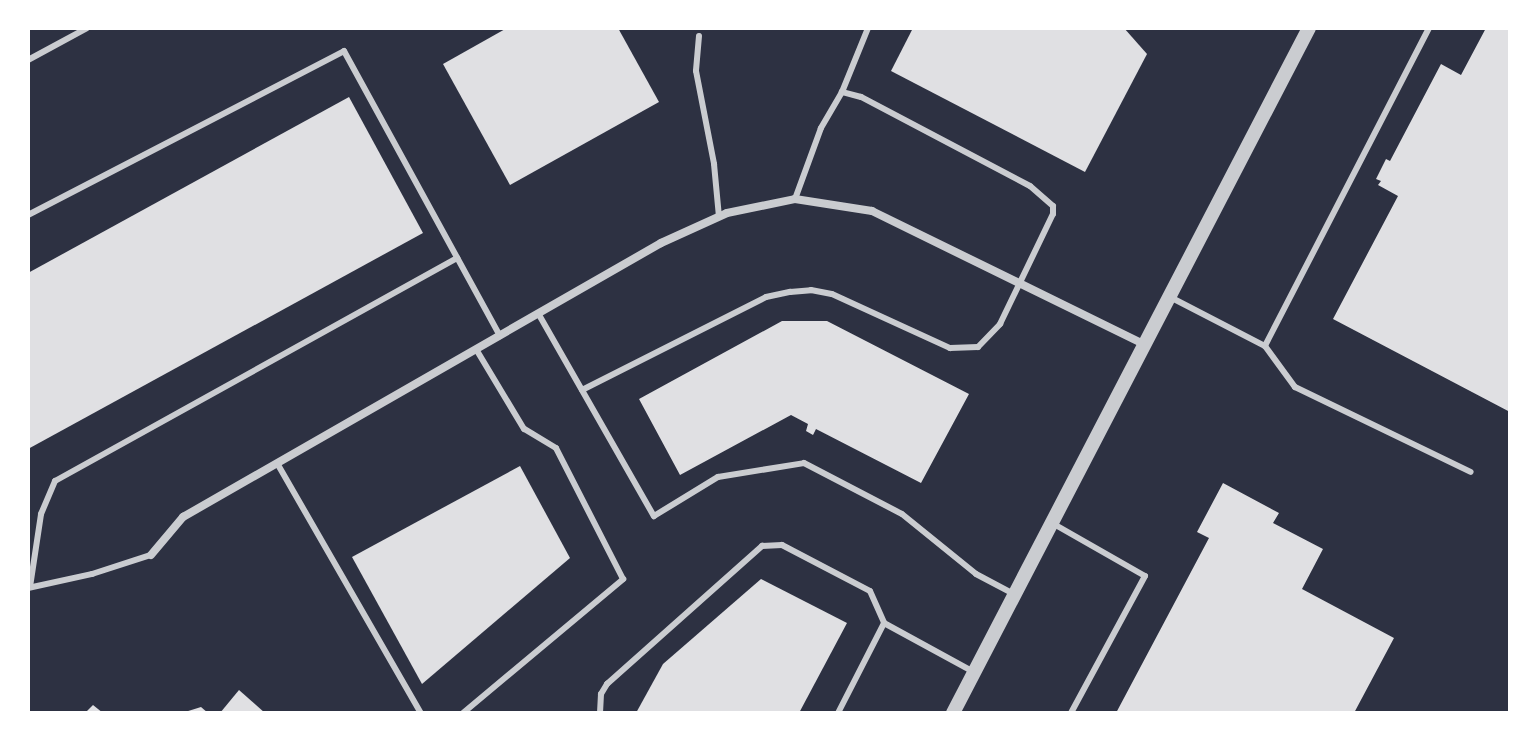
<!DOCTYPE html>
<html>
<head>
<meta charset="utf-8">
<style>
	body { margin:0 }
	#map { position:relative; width:1538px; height:741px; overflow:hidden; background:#2d3142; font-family:Lato,sans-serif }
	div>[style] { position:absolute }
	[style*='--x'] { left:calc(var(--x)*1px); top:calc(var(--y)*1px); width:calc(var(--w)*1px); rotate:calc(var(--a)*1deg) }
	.building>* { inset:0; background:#e0e0e3 }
	.service>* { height:6px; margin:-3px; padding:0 3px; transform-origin:3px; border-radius:3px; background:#caccd0 }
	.minor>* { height:8px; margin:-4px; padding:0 4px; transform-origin:4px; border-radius:4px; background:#caccd0 }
	.tertiary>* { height:14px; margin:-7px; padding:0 7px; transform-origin:7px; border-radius:7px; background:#caccd0 }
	span { translate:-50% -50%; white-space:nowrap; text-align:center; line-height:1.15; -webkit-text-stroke:8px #fff; paint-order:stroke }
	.frame { position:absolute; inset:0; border:30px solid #fff; pointer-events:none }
</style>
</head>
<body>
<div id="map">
	<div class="building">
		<i style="clip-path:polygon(507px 28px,618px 28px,659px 102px,510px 185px,443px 64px)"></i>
		<i style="clip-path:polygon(913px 28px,1124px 28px,1147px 54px,1085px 172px,891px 71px)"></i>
		<i style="clip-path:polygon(1486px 28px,1510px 28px,1510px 412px,1333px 319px,1398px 196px,1378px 185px,1381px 181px,1376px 179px,1386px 159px,1390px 161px,1441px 64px,1461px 75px)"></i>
		<i style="clip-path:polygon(349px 97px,423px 233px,28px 449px,28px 273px)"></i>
		<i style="clip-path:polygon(782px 321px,827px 321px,969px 394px,921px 483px,816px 429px,813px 435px,806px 431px,808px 424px,791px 415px,680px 475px,639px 399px)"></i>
		<i style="clip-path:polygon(520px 466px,570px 558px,422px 684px,352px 557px)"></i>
		<i style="clip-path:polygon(1223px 483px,1279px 513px,1273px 523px,1323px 549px,1302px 589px,1394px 638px,1354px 713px,1116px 713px,1209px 538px,1197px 532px)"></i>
		<i style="clip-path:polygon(761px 579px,847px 623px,799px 713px,636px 713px,663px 664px)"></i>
		<i style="clip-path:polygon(239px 690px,265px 713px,220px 713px)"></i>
		<i style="clip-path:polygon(93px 705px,103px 713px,85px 713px)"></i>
		<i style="clip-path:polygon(201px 707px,208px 713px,185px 713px,185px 712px)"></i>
	</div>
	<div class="service">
		<i style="--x:1429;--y:28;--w:358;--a:117.3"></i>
		<i style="--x:1265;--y:346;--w:51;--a:53.8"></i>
		<i style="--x:1295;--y:387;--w:195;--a:25.8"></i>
		<i style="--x:699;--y:36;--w:35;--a:95"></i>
		<i style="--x:696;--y:71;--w:95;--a:79"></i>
		<i style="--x:714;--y:164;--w:53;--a:84.6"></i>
		<i style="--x:28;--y:60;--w:67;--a:-28.5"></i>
		<i style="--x:842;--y:92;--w:69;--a:-67.9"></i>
		<i style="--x:28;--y:215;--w:356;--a:-27.4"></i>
		<i style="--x:344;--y:51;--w:325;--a:61.3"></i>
		<i style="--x:1170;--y:297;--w:107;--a:27.3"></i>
		<i style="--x:538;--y:313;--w:234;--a:60.3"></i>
		<i style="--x:654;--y:516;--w:75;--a:-31.4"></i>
		<i style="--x:718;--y:477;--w:87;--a:-9.2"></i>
		<i style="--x:804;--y:463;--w:110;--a:27.5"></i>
		<i style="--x:902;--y:514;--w:95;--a:39"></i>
		<i style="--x:976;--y:574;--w:43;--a:27.8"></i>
		<i style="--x:582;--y:390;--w:206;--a:-26.8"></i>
		<i style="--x:766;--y:297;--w:25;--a:-12"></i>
		<i style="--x:790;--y:292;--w:21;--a:-5"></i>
		<i style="--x:811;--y:290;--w:21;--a:11"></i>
		<i style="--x:832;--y:294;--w:130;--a:24.6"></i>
		<i style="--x:950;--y:348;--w:28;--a:-2"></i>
		<i style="--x:978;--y:347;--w:32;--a:-46"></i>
		<i style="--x:1000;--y:324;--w:122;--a:-64.3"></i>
		<i style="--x:1053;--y:214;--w:8;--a:-90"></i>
		<i style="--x:1053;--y:206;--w:30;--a:-139"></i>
		<i style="--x:1030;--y:186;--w:191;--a:-152.2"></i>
		<i style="--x:861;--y:97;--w:20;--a:-165"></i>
		<i style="--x:842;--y:92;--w:42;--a:120.3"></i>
		<i style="--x:821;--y:128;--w:76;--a:110.1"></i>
		<i style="--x:277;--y:463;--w:289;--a:60.1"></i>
		<i style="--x:1052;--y:523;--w:107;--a:29.7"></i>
		<i style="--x:1145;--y:576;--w:156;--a:118.4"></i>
		<i style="--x:30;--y:587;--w:74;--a:-81.4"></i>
		<i style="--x:41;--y:514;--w:36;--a:-67"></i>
		<i style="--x:55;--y:481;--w:460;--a:-29"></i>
		<i style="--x:28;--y:588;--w:66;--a:-12.3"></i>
		<i style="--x:92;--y:574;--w:62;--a:-17.9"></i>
		<i style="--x:463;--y:713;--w:209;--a:-39.9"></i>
		<i style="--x:623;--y:579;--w:147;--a:-117.1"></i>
		<i style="--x:556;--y:448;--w:37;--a:-149"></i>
		<i style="--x:524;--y:429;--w:93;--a:-121"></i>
		<i style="--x:600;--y:713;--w:19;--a:-87"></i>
		<i style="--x:601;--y:694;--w:12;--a:-59"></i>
		<i style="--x:607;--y:684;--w:208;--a:-41.7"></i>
		<i style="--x:762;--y:546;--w:20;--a:-3"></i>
		<i style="--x:782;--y:545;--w:99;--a:27.6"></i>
		<i style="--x:870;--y:591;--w:35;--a:66"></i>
		<i style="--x:884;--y:623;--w:102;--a:28.6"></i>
		<i style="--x:838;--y:713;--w:101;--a:-62.9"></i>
	</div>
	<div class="minor">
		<i style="--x:151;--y:555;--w:50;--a:-49.9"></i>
		<i style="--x:183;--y:517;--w:551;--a:-29.82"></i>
		<i style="--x:661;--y:243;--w:72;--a:-24.4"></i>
		<i style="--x:727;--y:213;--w:69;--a:-11.6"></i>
		<i style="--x:795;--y:199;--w:78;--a:8.9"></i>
		<i style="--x:872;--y:211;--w:304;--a:26.1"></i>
	</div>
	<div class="tertiary">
		<i style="--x:953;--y:713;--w:772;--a:-62.54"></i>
	</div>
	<div class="frame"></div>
</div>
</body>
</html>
